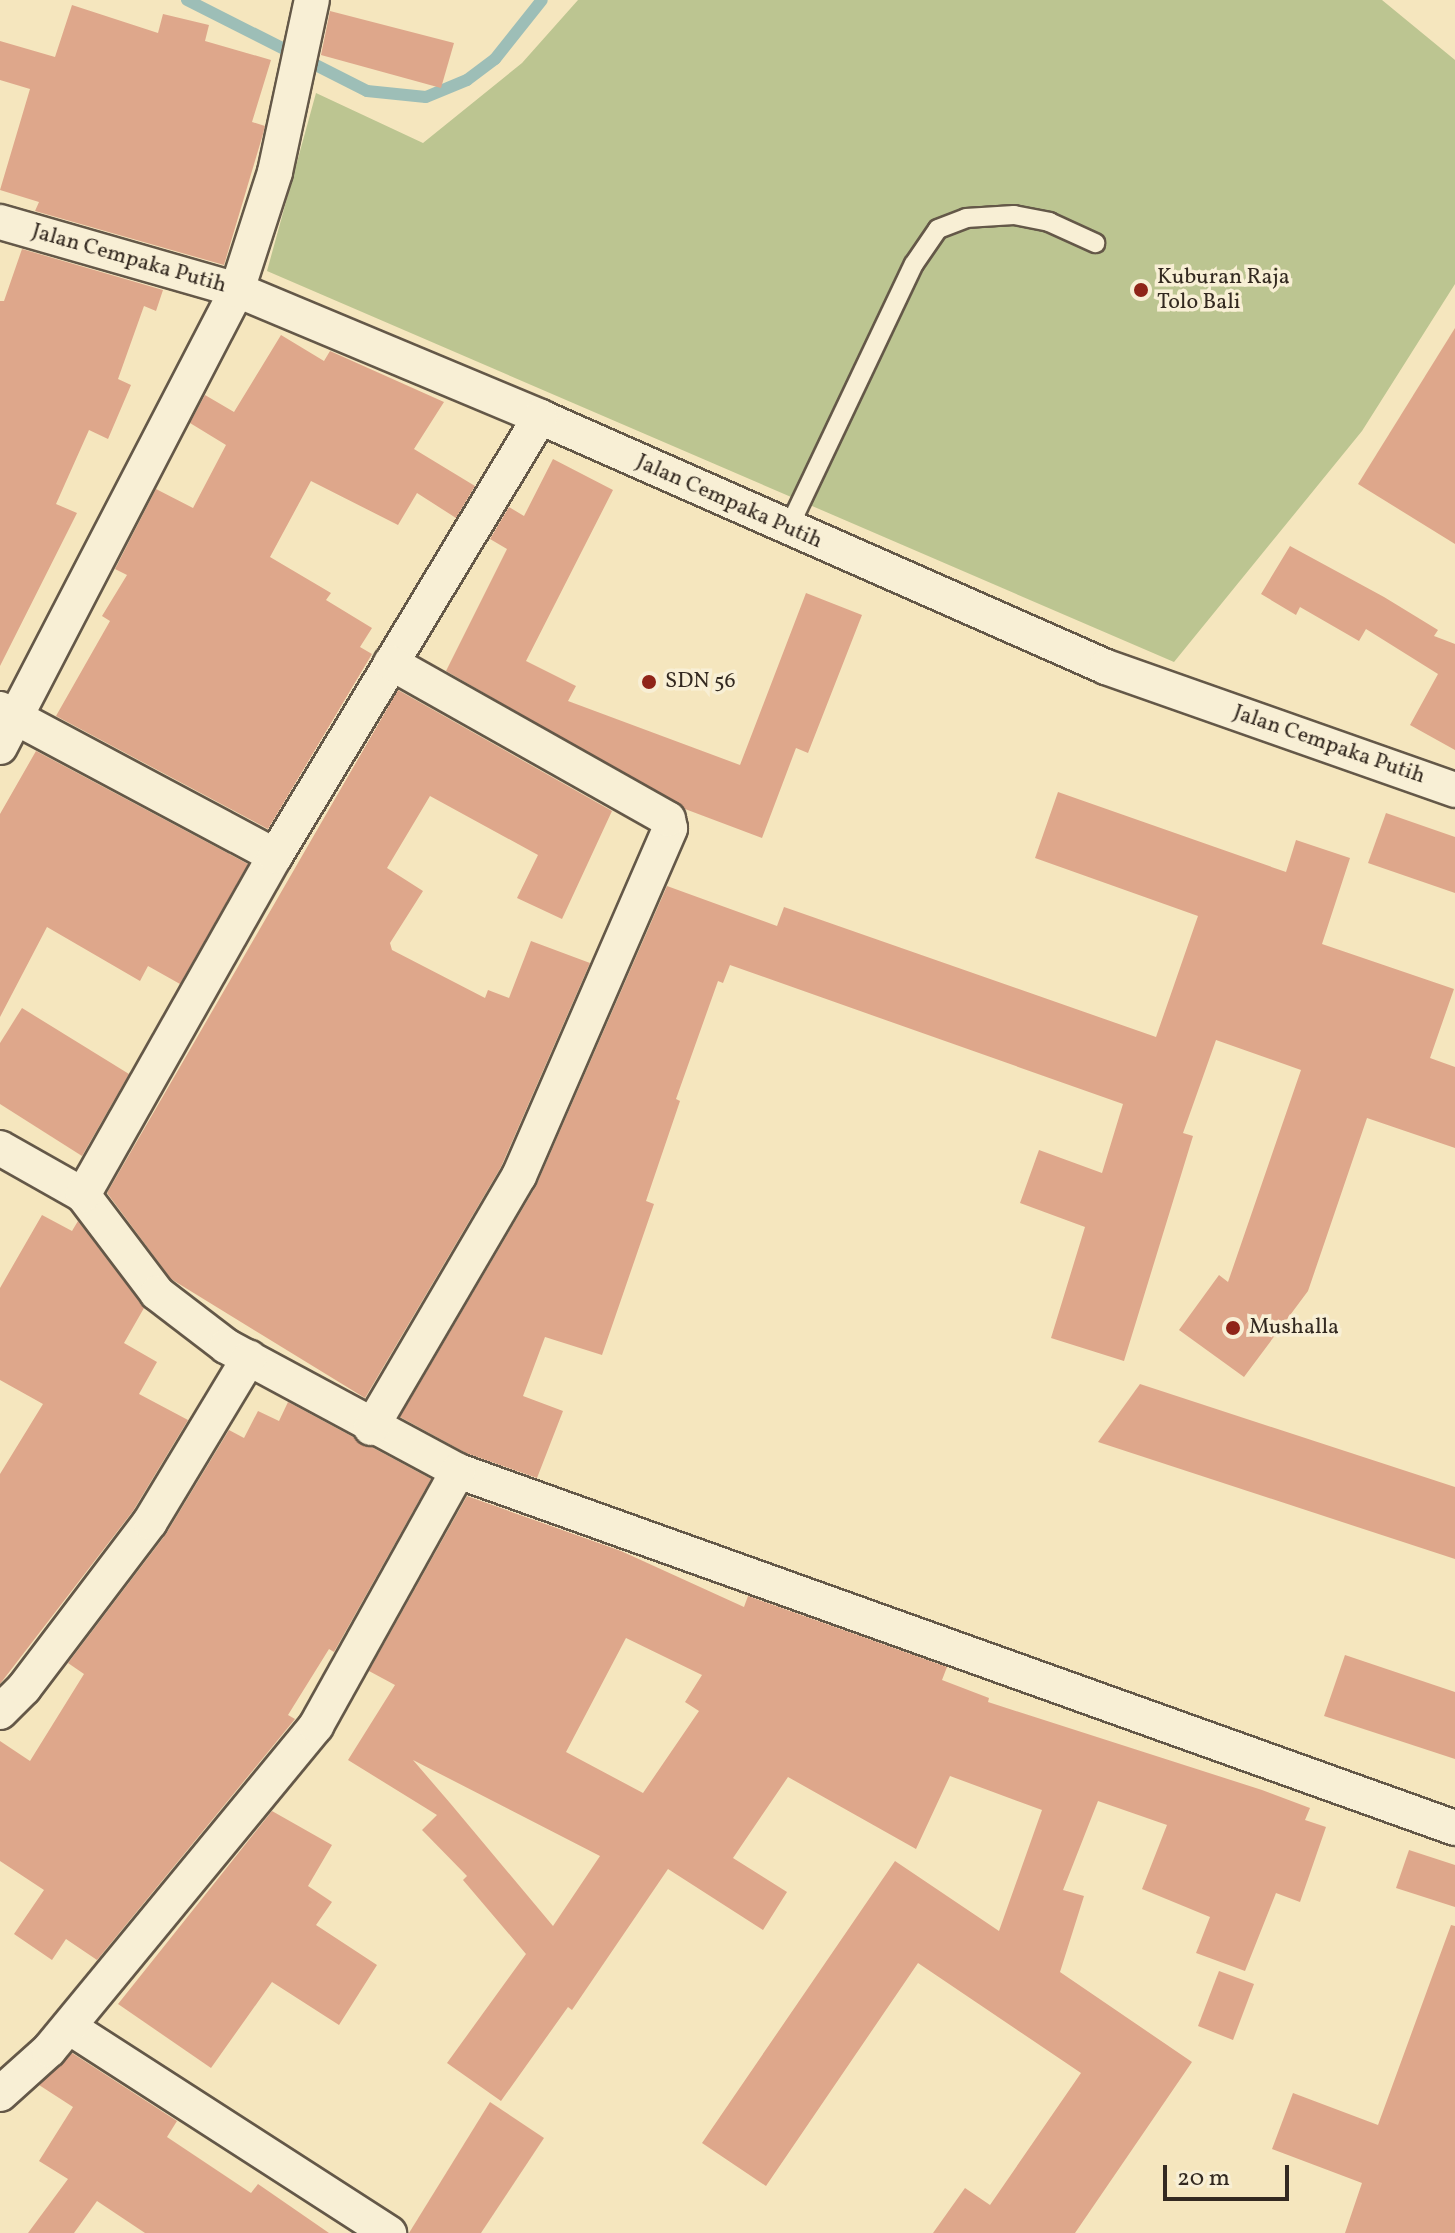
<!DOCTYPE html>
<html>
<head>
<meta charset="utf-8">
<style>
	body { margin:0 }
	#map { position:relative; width:1455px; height:2233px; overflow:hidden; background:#f5e6be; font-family:Vollkorn,serif }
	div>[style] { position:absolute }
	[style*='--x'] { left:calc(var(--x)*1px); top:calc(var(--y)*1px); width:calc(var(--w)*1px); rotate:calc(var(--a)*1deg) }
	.green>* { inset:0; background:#bcc591 }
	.stream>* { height:12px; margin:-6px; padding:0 6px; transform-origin:6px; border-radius:6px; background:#9dbeb7 }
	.building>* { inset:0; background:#dea78b }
	.roads { filter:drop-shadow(2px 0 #645848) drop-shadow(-2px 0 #645848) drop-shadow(0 2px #645848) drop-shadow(0 -2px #645848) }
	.service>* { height:18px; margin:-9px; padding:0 9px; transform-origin:9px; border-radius:9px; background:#f8efd5 }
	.minor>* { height:34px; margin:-17px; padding:0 17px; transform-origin:17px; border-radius:17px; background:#f8efd5 }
	.dots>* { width:22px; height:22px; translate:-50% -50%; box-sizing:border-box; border:4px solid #f8efd5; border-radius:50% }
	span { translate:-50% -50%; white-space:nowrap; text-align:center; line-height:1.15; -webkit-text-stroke:7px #f8efd5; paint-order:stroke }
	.street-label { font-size:22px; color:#332920 }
	.poi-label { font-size:22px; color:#332920 }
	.left { translate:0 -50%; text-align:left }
	.scale { position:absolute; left:1163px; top:2165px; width:126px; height:36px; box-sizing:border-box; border:4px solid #332920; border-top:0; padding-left:10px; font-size:24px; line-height:28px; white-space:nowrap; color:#332920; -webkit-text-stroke:6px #f8efd5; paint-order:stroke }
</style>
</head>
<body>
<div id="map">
	<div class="green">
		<i style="clip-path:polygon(578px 0,1382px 0,1455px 60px,1455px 284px,1362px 431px,1174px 662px,267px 271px,316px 93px,423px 143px,522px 63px)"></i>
	</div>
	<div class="stream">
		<i style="--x:187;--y:0;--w:202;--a:26.8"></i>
		<i style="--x:367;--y:91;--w:59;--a:5.8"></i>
		<i style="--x:426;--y:97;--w:44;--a:-22.5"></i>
		<i style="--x:467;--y:80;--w:35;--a:-37"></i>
		<i style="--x:495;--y:59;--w:75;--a:-51.5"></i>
	</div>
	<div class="building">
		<i style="clip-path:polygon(72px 5px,158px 33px,163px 14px,209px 25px,205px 41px,271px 60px,252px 122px,265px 126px,263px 134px,224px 265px,35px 211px,39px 202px,0 190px,30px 89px,0 80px,0 41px,55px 57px)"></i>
		<i style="clip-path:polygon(330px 11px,454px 43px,441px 88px,321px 55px)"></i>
		<i style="clip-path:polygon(22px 249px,163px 290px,156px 311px,144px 306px,118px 379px,131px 385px,108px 439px,89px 430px,56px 504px,77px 513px,0 666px,0 301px,4px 301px)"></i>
		<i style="clip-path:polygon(1455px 328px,1455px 544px,1358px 484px)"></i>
		<i style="clip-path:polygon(281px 335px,324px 361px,330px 351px,444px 402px,414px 449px,475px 486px,456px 518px,417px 493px,398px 525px,311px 481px,270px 557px,331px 593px,326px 600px,372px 628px,360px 647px,372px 654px,268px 829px,56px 716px,110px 621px,102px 616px,127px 575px,115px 569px,156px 489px,193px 508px,226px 445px,190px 423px,205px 395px,234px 412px)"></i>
		<i style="clip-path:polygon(553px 459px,613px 490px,526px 661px,576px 686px,568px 701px,740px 765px,806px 593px,862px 615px,808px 753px,796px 748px,762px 838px,685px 809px,446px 671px,507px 549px,490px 539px,509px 507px,524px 516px)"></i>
		<i style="clip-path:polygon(1290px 546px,1384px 597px,1438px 630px,1434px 636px,1455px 644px,1455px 750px,1410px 725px,1438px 674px,1366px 629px,1359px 641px,1300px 607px,1296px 615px,1261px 594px)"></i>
		<i style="clip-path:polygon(398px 690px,612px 811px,562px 919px,517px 898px,538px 855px,430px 796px,387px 868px,423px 891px,390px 943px,392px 950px,485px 998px,488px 990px,509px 998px,531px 941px,590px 963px,501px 1167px,365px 1398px,171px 1279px,107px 1193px)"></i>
		<i style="clip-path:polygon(36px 751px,248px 864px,180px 984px,148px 966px,140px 981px,47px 927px,0 1017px,0 814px)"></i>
		<i style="clip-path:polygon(1058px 792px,1286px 872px,1296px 840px,1350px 858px,1322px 944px,1454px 989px,1430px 1058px,1455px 1067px,1455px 1148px,1367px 1118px,1308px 1291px,1244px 1377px,1179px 1330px,1219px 1275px,1228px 1282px,1301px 1070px,1216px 1040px,1183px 1133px,1193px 1136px,1124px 1361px,1051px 1338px,1085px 1227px,1020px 1203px,1039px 1150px,1102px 1173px,1123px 1104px,730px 965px,723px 983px,718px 981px,676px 1099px,680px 1101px,646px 1201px,654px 1204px,602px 1355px,545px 1337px,523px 1396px,563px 1411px,537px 1478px,466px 1453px,400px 1417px,536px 1186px,667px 886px,777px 926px,784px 907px,1156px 1037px,1198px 916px,1035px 858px)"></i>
		<i style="clip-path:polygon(1386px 813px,1455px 837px,1455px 893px,1368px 863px)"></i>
		<i style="clip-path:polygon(22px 1008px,129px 1074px,82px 1156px,0 1104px,0 1043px)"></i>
		<i style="clip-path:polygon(42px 1215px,72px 1231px,78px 1221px,144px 1308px,124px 1343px,157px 1362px,139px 1394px,188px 1420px,133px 1511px,0 1684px,0 1474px,43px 1404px,0 1380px,0 1288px)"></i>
		<i style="clip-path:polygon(1140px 1384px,1455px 1487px,1455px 1559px,1098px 1442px)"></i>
		<i style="clip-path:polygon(288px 1402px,431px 1479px,334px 1652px,329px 1649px,288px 1715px,295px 1719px,97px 1960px,66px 1939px,52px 1960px,14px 1934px,44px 1890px,0 1861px,0 1741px,30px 1761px,84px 1674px,68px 1663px,166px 1534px,229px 1430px,244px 1438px,258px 1411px,279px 1421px)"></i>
		<i style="clip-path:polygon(evenodd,467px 1496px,621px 1551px,744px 1607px,748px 1596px,947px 1667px,942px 1680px,989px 1698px,988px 1702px,1262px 1790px,1310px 1808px,1305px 1820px,1326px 1827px,1300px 1902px,1276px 1893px,1245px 1971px,1196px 1953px,1210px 1917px,1142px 1889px,1167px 1825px,1098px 1801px,1063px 1890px,1084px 1896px,1060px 1972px,1192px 2062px,1075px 2233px,933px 2233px,965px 2188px,990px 2205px,1081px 2073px,918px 1963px,766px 2186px,702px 2143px,895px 1861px,999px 1931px,1042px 1810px,950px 1776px,916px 1849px,788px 1777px,733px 1858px,787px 1892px,763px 1930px,668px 1869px,572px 2010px,568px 2007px,501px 2101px,447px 2063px,526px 1954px,463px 1880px,467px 1876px,422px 1830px,437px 1815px,348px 1760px,395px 1685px,369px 1671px,467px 1496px,626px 1638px,702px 1675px,685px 1702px,699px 1711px,643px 1793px,566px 1752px,626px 1638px,467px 1496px,413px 1760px,600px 1856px,553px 1926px,450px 1803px,413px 1760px)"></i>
		<i style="clip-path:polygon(1345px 1655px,1455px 1692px,1455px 1759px,1324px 1716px)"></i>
		<i style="clip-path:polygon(272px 1811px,332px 1845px,308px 1886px,332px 1902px,316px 1925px,377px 1965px,339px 2025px,272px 1982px,211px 2068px,118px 2004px)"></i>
		<i style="clip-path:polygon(1409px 1850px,1455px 1865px,1455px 1907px,1396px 1888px)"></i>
		<i style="clip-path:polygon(1451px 1925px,1455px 1926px,1455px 2233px,1345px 2233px,1362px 2183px,1272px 2149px,1293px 2093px,1378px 2125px)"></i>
		<i style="clip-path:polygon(1219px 1971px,1254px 1984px,1233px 2040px,1198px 2026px)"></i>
		<i style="clip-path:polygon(72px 2053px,177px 2121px,167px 2137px,251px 2193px,258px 2184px,329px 2233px,145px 2233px,97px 2201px,74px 2233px,28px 2233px,68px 2179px,39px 2161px,73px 2107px,39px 2085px)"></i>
		<i style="clip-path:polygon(490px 2102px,544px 2138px,481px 2233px,409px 2233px)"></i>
	</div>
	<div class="roads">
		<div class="service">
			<i style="--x:788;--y:529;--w:293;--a:-64.6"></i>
			<i style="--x:914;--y:264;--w:42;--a:-55.6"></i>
			<i style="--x:938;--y:229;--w:30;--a:-21"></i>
			<i style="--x:966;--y:218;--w:48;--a:-3.6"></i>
			<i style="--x:1014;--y:215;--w:36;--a:11"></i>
			<i style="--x:1049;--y:222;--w:51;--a:24.5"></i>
		</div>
		<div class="minor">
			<i style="--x:0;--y:222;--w:247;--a:16"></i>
			<i style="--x:237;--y:290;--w:329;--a:22.7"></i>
			<i style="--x:540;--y:417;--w:619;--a:23.83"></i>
			<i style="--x:1106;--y:667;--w:370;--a:19.4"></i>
			<i style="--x:0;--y:709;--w:312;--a:28.1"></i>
			<i style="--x:0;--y:747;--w:515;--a:-62.59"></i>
			<i style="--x:237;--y:290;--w:124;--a:-72.1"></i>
			<i style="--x:275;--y:172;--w:176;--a:-77.9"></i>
			<i style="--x:0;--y:1148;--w:95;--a:29.5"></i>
			<i style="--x:83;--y:1195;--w:123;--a:52.9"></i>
			<i style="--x:157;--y:1293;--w:87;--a:37.5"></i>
			<i style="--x:226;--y:1346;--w:264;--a:28.3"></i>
			<i style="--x:458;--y:1471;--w:1059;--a:19.7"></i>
			<i style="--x:83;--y:1195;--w:390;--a:-60.5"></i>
			<i style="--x:275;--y:856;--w:513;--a:-58.88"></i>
			<i style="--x:371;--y:1428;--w:292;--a:-59.6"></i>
			<i style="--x:519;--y:1176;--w:379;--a:-66.5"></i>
			<i style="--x:670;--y:828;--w:9;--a:-103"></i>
			<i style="--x:668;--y:819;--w:318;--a:-150.6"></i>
			<i style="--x:0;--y:1712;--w:34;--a:-45"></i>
			<i style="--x:24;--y:1688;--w:208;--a:-52.8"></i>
			<i style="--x:150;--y:1522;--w:192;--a:-58.9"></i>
			<i style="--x:69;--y:2027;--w:381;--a:32.8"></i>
			<i style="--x:0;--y:2094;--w:66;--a:-41.9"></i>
			<i style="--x:49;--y:2050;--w:420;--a:-50.5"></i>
			<i style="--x:316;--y:1726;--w:292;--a:-60.9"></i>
		</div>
	</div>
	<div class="dots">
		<i style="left:1141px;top:290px;background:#8f2418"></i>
		<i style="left:649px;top:682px;background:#8f2418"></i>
		<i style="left:1233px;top:1328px;background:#8f2418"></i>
	</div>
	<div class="street-label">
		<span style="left:129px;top:259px;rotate:16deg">Jalan Cempaka Putih</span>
		<span style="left:729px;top:502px;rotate:24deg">Jalan Cempaka Putih</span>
		<span style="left:1329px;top:745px;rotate:19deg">Jalan Cempaka Putih</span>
	</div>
	<div class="poi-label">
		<span class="left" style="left:1157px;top:290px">Kuburan Raja<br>Tolo Bali</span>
		<span class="left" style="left:665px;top:682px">SDN 56</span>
		<span class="left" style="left:1249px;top:1328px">Mushalla</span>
	</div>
	<div class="scale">20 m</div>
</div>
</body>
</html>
